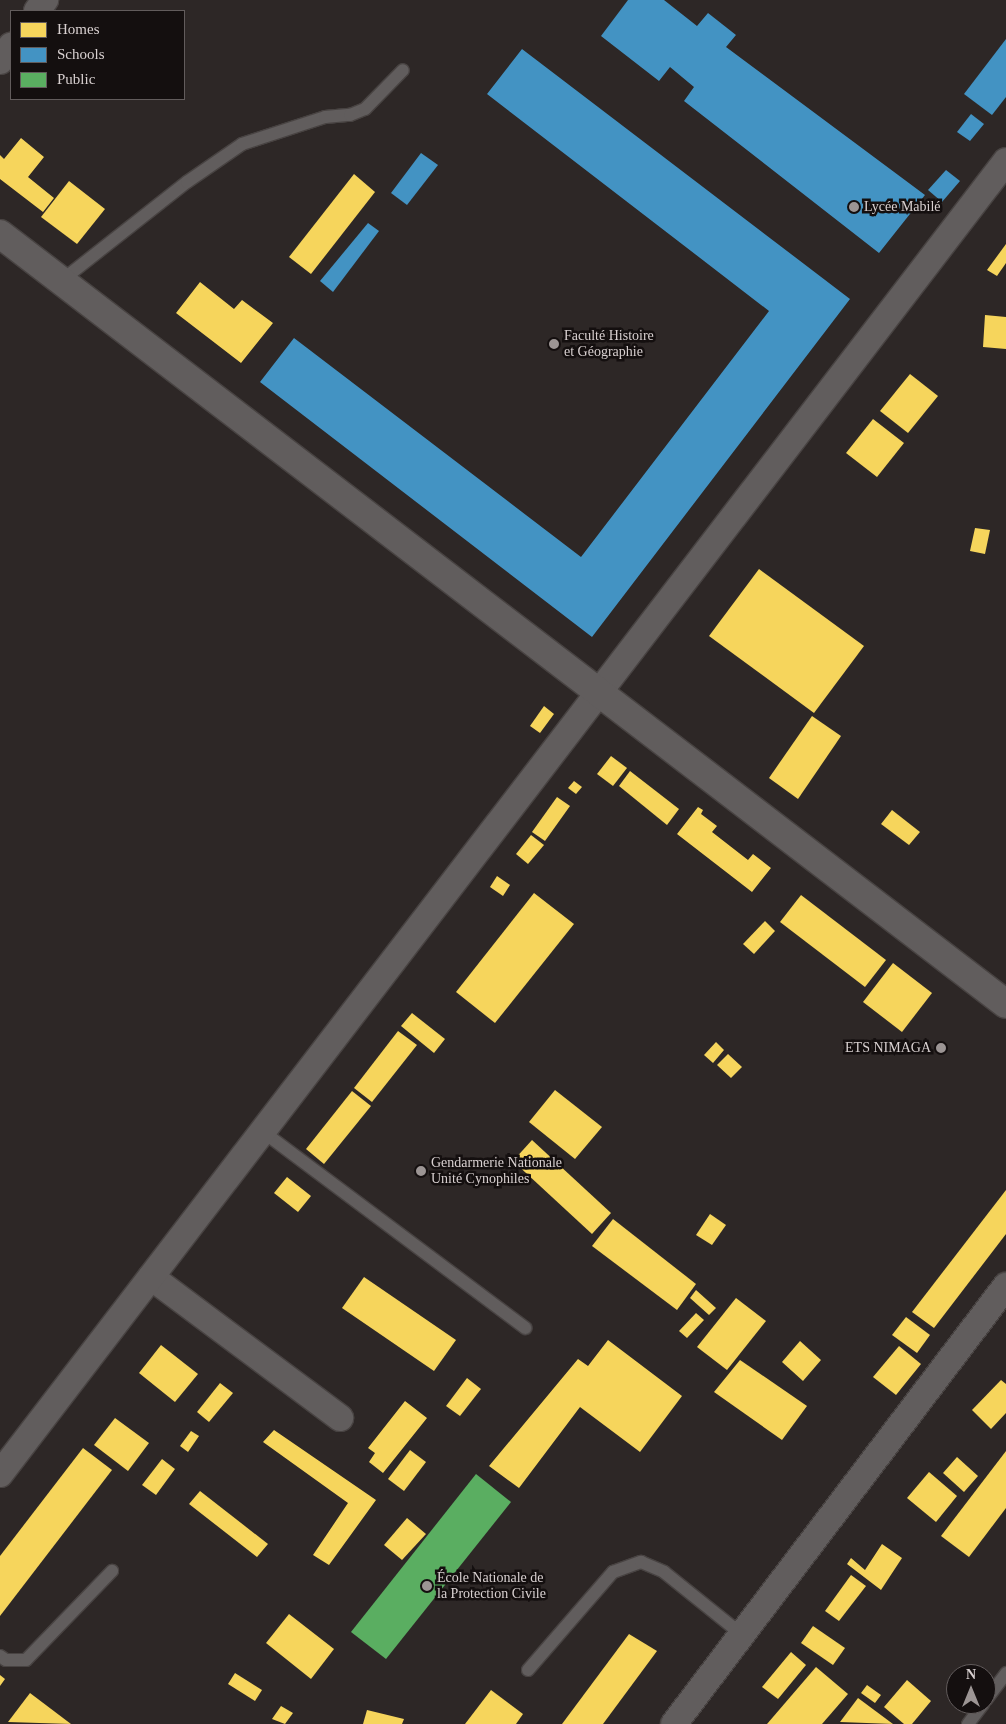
<!DOCTYPE html>
<html>
<head>
<meta charset="utf-8">
<style>
	body { margin:0 }
	#map { position:relative; width:1006px; height:1724px; overflow:hidden; background:#2d2726; font-family:Georgia,serif }
	div>[style] { position:absolute }
	[style*='--x'] { left:calc(var(--x)*1px); top:calc(var(--y)*1px); width:calc(var(--w)*1px); rotate:calc(var(--a)*1deg) }
	.homes>* { inset:0; background:#f6d55c }
	.schools>* { inset:0; background:#4393c3 }
	.public>* { inset:0; background:#5aae61 }
	.roads { filter:drop-shadow(1px 0 #484342) drop-shadow(-1px 0 #484342) drop-shadow(0 1px #484342) drop-shadow(0 -1px #484342) }
	.service>* { height:12px; margin:-6px; padding:0 6px; transform-origin:6px; border-radius:6px; background:#615d5d }
	.minor>* { height:26px; margin:-13px; padding:0 13px; transform-origin:13px; border-radius:13px; background:#615d5d }
	.tertiary>* { height:28px; margin:-14px; padding:0 14px; transform-origin:14px; border-radius:14px; background:#615d5d }
	.dots>* { width:14px; height:14px; translate:-50% -50%; box-sizing:border-box; border:2px solid #140f0f; border-radius:50% }
	span { translate:-50% -50%; white-space:nowrap; text-align:center; line-height:1.15; -webkit-text-stroke:5px #140f0f; paint-order:stroke }
	.poi-label { font-size:14px; color:#d8d0d0 }
	.left { translate:0 -50%; text-align:left }
	.right { translate:-100% -50%; text-align:right }
	.legend { position:absolute; left:10px; top:10px; width:175px; height:90px; box-sizing:border-box; background:#140f0f; border:1px solid #625c5c; margin:0; padding:6px 9px; list-style:none; font-size:15px; color:#d8d0d0 }
	.legend li { display:flex; align-items:center; gap:10px; height:25px }
	.legend b { width:25px; border:1px solid #625c5c }
	.north { position:absolute; left:946px; top:1664px; width:50px; height:50px; box-sizing:border-box; background:#140f0f; border:1px solid #625c5c; border-radius:50%; rotate:0deg; font-size:14px; font-weight:700; line-height:20px; text-align:center; color:#d8d0d0 }
	.north::after { content:''; display:block; margin:auto; width:18px; height:22px; background:#9c9594; clip-path:polygon(50% 0,100% 100%,50% 72%,0 100%) }
</style>
</head>
<body>
<div id="map">
	<div class="homes">
		<i style="clip-path:polygon(21px 138px,44px 157px,28px 177px,54px 198px,43px 212px,0 179px,0 155px,4px 159px)"></i>
		<i style="clip-path:polygon(354px 174px,375px 192px,311px 274px,289px 257px)"></i>
		<i style="clip-path:polygon(69px 181px,105px 209px,77px 244px,41px 217px)"></i>
		<i style="clip-path:polygon(1006px 244px,1006px 263px,997px 276px,987px 270px)"></i>
		<i style="clip-path:polygon(200px 282px,234px 309px,242px 300px,273px 323px,241px 363px,176px 313px)"></i>
		<i style="clip-path:polygon(985px 315px,1006px 317px,1006px 349px,983px 347px)"></i>
		<i style="clip-path:polygon(910px 374px,938px 396px,908px 433px,880px 411px)"></i>
		<i style="clip-path:polygon(873px 419px,904px 443px,877px 477px,846px 453px)"></i>
		<i style="clip-path:polygon(975px 528px,990px 530px,985px 554px,970px 551px)"></i>
		<i style="clip-path:polygon(759px 569px,864px 646px,814px 713px,709px 636px)"></i>
		<i style="clip-path:polygon(544px 706px,554px 714px,540px 733px,530px 726px)"></i>
		<i style="clip-path:polygon(812px 716px,841px 736px,798px 799px,769px 778px)"></i>
		<i style="clip-path:polygon(611px 756px,627px 768px,613px 786px,597px 774px)"></i>
		<i style="clip-path:polygon(630px 771px,679px 809px,667px 825px,619px 786px)"></i>
		<i style="clip-path:polygon(574px 781px,582px 787px,576px 794px,568px 788px)"></i>
		<i style="clip-path:polygon(557px 797px,570px 806px,545px 841px,532px 832px)"></i>
		<i style="clip-path:polygon(698px 807px,703px 810px,701px 814px,717px 826px,712px 832px,748px 860px,753px 854px,771px 868px,752px 892px,677px 834px)"></i>
		<i style="clip-path:polygon(892px 810px,920px 832px,909px 845px,881px 824px)"></i>
		<i style="clip-path:polygon(531px 835px,544px 845px,528px 864px,516px 854px)"></i>
		<i style="clip-path:polygon(497px 876px,510px 885px,503px 896px,490px 887px)"></i>
		<i style="clip-path:polygon(534px 893px,574px 924px,495px 1023px,456px 992px)"></i>
		<i style="clip-path:polygon(801px 895px,886px 960px,865px 987px,780px 922px)"></i>
		<i style="clip-path:polygon(765px 921px,775px 931px,754px 954px,743px 944px)"></i>
		<i style="clip-path:polygon(893px 963px,932px 993px,902px 1032px,863px 1002px)"></i>
		<i style="clip-path:polygon(412px 1013px,445px 1039px,434px 1053px,401px 1026px)"></i>
		<i style="clip-path:polygon(398px 1031px,417px 1045px,372px 1102px,354px 1088px)"></i>
		<i style="clip-path:polygon(716px 1042px,724px 1050px,713px 1063px,704px 1055px)"></i>
		<i style="clip-path:polygon(728px 1054px,742px 1067px,731px 1078px,717px 1065px)"></i>
		<i style="clip-path:polygon(555px 1090px,602px 1127px,575px 1159px,529px 1122px)"></i>
		<i style="clip-path:polygon(352px 1091px,371px 1106px,324px 1164px,306px 1149px)"></i>
		<i style="clip-path:polygon(532px 1140px,611px 1213px,592px 1234px,513px 1161px)"></i>
		<i style="clip-path:polygon(287px 1177px,311px 1196px,298px 1212px,274px 1193px)"></i>
		<i style="clip-path:polygon(1006px 1190px,1006px 1234px,934px 1328px,912px 1312px)"></i>
		<i style="clip-path:polygon(710px 1214px,726px 1225px,712px 1245px,696px 1235px)"></i>
		<i style="clip-path:polygon(613px 1219px,696px 1284px,677px 1310px,592px 1246px)"></i>
		<i style="clip-path:polygon(364px 1277px,456px 1340px,434px 1371px,342px 1308px)"></i>
		<i style="clip-path:polygon(696px 1290px,716px 1308px,709px 1315px,690px 1298px)"></i>
		<i style="clip-path:polygon(736px 1298px,766px 1321px,727px 1370px,697px 1347px)"></i>
		<i style="clip-path:polygon(696px 1313px,704px 1320px,687px 1338px,679px 1331px)"></i>
		<i style="clip-path:polygon(906px 1317px,930px 1335px,917px 1353px,892px 1335px)"></i>
		<i style="clip-path:polygon(608px 1340px,682px 1396px,640px 1452px,580px 1407px,519px 1488px,489px 1466px,578px 1359px,588px 1366px)"></i>
		<i style="clip-path:polygon(800px 1341px,821px 1360px,803px 1381px,782px 1362px)"></i>
		<i style="clip-path:polygon(161px 1345px,198px 1374px,175px 1402px,139px 1373px)"></i>
		<i style="clip-path:polygon(899px 1346px,921px 1364px,896px 1395px,873px 1377px)"></i>
		<i style="clip-path:polygon(740px 1360px,807px 1406px,782px 1440px,714px 1392px)"></i>
		<i style="clip-path:polygon(467px 1378px,481px 1389px,460px 1416px,446px 1406px)"></i>
		<i style="clip-path:polygon(1001px 1380px,1006px 1384px,1006px 1413px,991px 1429px,972px 1410px)"></i>
		<i style="clip-path:polygon(220px 1383px,233px 1393px,209px 1422px,197px 1412px)"></i>
		<i style="clip-path:polygon(405px 1401px,427px 1418px,383px 1473px,369px 1462px,375px 1453px,368px 1448px)"></i>
		<i style="clip-path:polygon(115px 1418px,149px 1443px,128px 1471px,94px 1445px)"></i>
		<i style="clip-path:polygon(274px 1430px,376px 1500px,329px 1565px,313px 1555px,348px 1503px,263px 1442px)"></i>
		<i style="clip-path:polygon(191px 1431px,199px 1436px,188px 1452px,180px 1446px)"></i>
		<i style="clip-path:polygon(83px 1448px,112px 1470px,0 1616px,0 1556px)"></i>
		<i style="clip-path:polygon(410px 1450px,426px 1462px,404px 1491px,388px 1479px)"></i>
		<i style="clip-path:polygon(1006px 1451px,1006px 1508px,969px 1557px,941px 1536px)"></i>
		<i style="clip-path:polygon(957px 1457px,978px 1476px,964px 1492px,943px 1473px)"></i>
		<i style="clip-path:polygon(162px 1459px,175px 1469px,156px 1495px,142px 1485px)"></i>
		<i style="clip-path:polygon(929px 1472px,957px 1496px,936px 1522px,907px 1498px)"></i>
		<i style="clip-path:polygon(200px 1491px,268px 1544px,257px 1557px,189px 1504px)"></i>
		<i style="clip-path:polygon(407px 1518px,426px 1534px,402px 1560px,384px 1545px)"></i>
		<i style="clip-path:polygon(882px 1544px,902px 1558px,881px 1590px,847px 1564px,851px 1558px,865px 1570px)"></i>
		<i style="clip-path:polygon(851px 1575px,866px 1586px,839px 1621px,825px 1611px)"></i>
		<i style="clip-path:polygon(289px 1614px,334px 1649px,311px 1679px,266px 1643px)"></i>
		<i style="clip-path:polygon(813px 1626px,845px 1648px,833px 1665px,801px 1643px)"></i>
		<i style="clip-path:polygon(629px 1634px,657px 1651px,603px 1724px,562px 1724px)"></i>
		<i style="clip-path:polygon(791px 1652px,806px 1665px,778px 1699px,762px 1687px)"></i>
		<i style="clip-path:polygon(816px 1667px,848px 1694px,822px 1724px,767px 1724px)"></i>
		<i style="clip-path:polygon(235px 1673px,262px 1690px,255px 1701px,228px 1684px)"></i>
		<i style="clip-path:polygon(0 1675px,5px 1679px,0 1686px)"></i>
		<i style="clip-path:polygon(907px 1680px,931px 1701px,912px 1724px,904px 1724px,884px 1707px)"></i>
		<i style="clip-path:polygon(867px 1685px,881px 1695px,875px 1703px,861px 1693px)"></i>
		<i style="clip-path:polygon(491px 1690px,523px 1714px,516px 1724px,465px 1724px)"></i>
		<i style="clip-path:polygon(30px 1693px,71px 1724px,8px 1722px)"></i>
		<i style="clip-path:polygon(858px 1698px,893px 1724px,840px 1722px)"></i>
		<i style="clip-path:polygon(281px 1706px,293px 1713px,285px 1724px,272px 1719px)"></i>
		<i style="clip-path:polygon(367px 1710px,404px 1719px,402px 1724px,363px 1724px)"></i>
	</div>
	<div class="schools">
		<i style="clip-path:polygon(628px 0,664px 0,697px 26px,708px 13px,736px 35px,726px 47px,925px 195px,879px 253px,684px 101px,694px 87px,670px 67px,659px 81px,601px 36px)"></i>
		<i style="clip-path:polygon(1006px 39px,1006px 97px,992px 115px,964px 94px)"></i>
		<i style="clip-path:polygon(522px 49px,850px 299px,592px 637px,260px 382px,294px 338px,581px 557px,769px 311px,487px 94px)"></i>
		<i style="clip-path:polygon(971px 114px,984px 124px,970px 141px,957px 132px)"></i>
		<i style="clip-path:polygon(421px 153px,438px 165px,407px 205px,391px 193px)"></i>
		<i style="clip-path:polygon(946px 170px,960px 181px,942px 202px,928px 190px)"></i>
		<i style="clip-path:polygon(368px 223px,379px 231px,333px 292px,320px 281px)"></i>
	</div>
	<div class="public">
		<i style="clip-path:polygon(476px 1474px,511px 1502px,386px 1659px,351px 1632px)"></i>
	</div>
	<div class="roads">
		<div class="service">
			<i style="--x:61;--y:281;--w:160;--a:-38.2"></i>
			<i style="--x:187;--y:182;--w:67;--a:-34.6"></i>
			<i style="--x:242;--y:144;--w:87;--a:-18"></i>
			<i style="--x:325;--y:117;--w:25;--a:-5"></i>
			<i style="--x:350;--y:115;--w:16;--a:-22"></i>
			<i style="--x:365;--y:109;--w:54;--a:-45.7"></i>
			<i style="--x:262;--y:1131;--w:329;--a:36.8"></i>
			<i style="--x:0;--y:1656;--w:7;--a:34"></i>
			<i style="--x:6;--y:1660;--w:20;--a:0"></i>
			<i style="--x:26;--y:1660;--w:124;--a:-46"></i>
			<i style="--x:528;--y:1670;--w:130;--a:-49.1"></i>
			<i style="--x:613;--y:1572;--w:30;--a:-20"></i>
			<i style="--x:641;--y:1562;--w:25;--a:23"></i>
			<i style="--x:664;--y:1572;--w:97;--a:38.8"></i>
			<i style="--x:986;--y:1700;--w:34;--a:-53"></i>
			<i style="--x:968;--y:1724;--w:25;--a:-53"></i>
		</div>
		<div class="minor">
			<i style="--x:37;--y:11;--w:14;--a:-54"></i>
			<i style="--x:0;--y:61;--w:19;--a:-54"></i>
			<i style="--x:151;--y:1277;--w:236;--a:36.7"></i>
			<i style="--x:0;--y:1474;--w:1654;--a:-52.54"></i>
			<i style="--x:674;--y:1724;--w:550;--a:-52.84"></i>
		</div>
		<div class="tertiary">
			<i style="--x:0;--y:234;--w:1267;--a:37.43"></i>
		</div>
	</div>
	<div class="dots">
		<i style="left:854px;top:207px;background:#9c9594"></i>
		<i style="left:554px;top:344px;background:#9c9594"></i>
		<i style="left:941px;top:1048px;background:#9c9594"></i>
		<i style="left:421px;top:1171px;background:#9c9594"></i>
		<i style="left:427px;top:1586px;background:#9c9594"></i>
	</div>
	<div class="poi-label">
		<span class="left" style="left:864px;top:207px">Lycée Mabilé</span>
		<span class="left" style="left:564px;top:344px">Faculté Histoire<br>et Géographie</span>
		<span class="right" style="left:931px;top:1048px">ETS NIMAGA</span>
		<span class="left" style="left:431px;top:1171px">Gendarmerie Nationale<br>Unité Cynophiles</span>
		<span class="left" style="left:437px;top:1586px">École Nationale de<br>la Protection Civile</span>
	</div>
	<ul class="legend">
	<li><b style="height:14px;background:#f6d55c"></b>Homes</li>
	<li><b style="height:14px;background:#4393c3"></b>Schools</li>
	<li><b style="height:14px;background:#5aae61"></b>Public</li>
	</ul>
	<div class="north">N</div>
</div>
</body>
</html>
